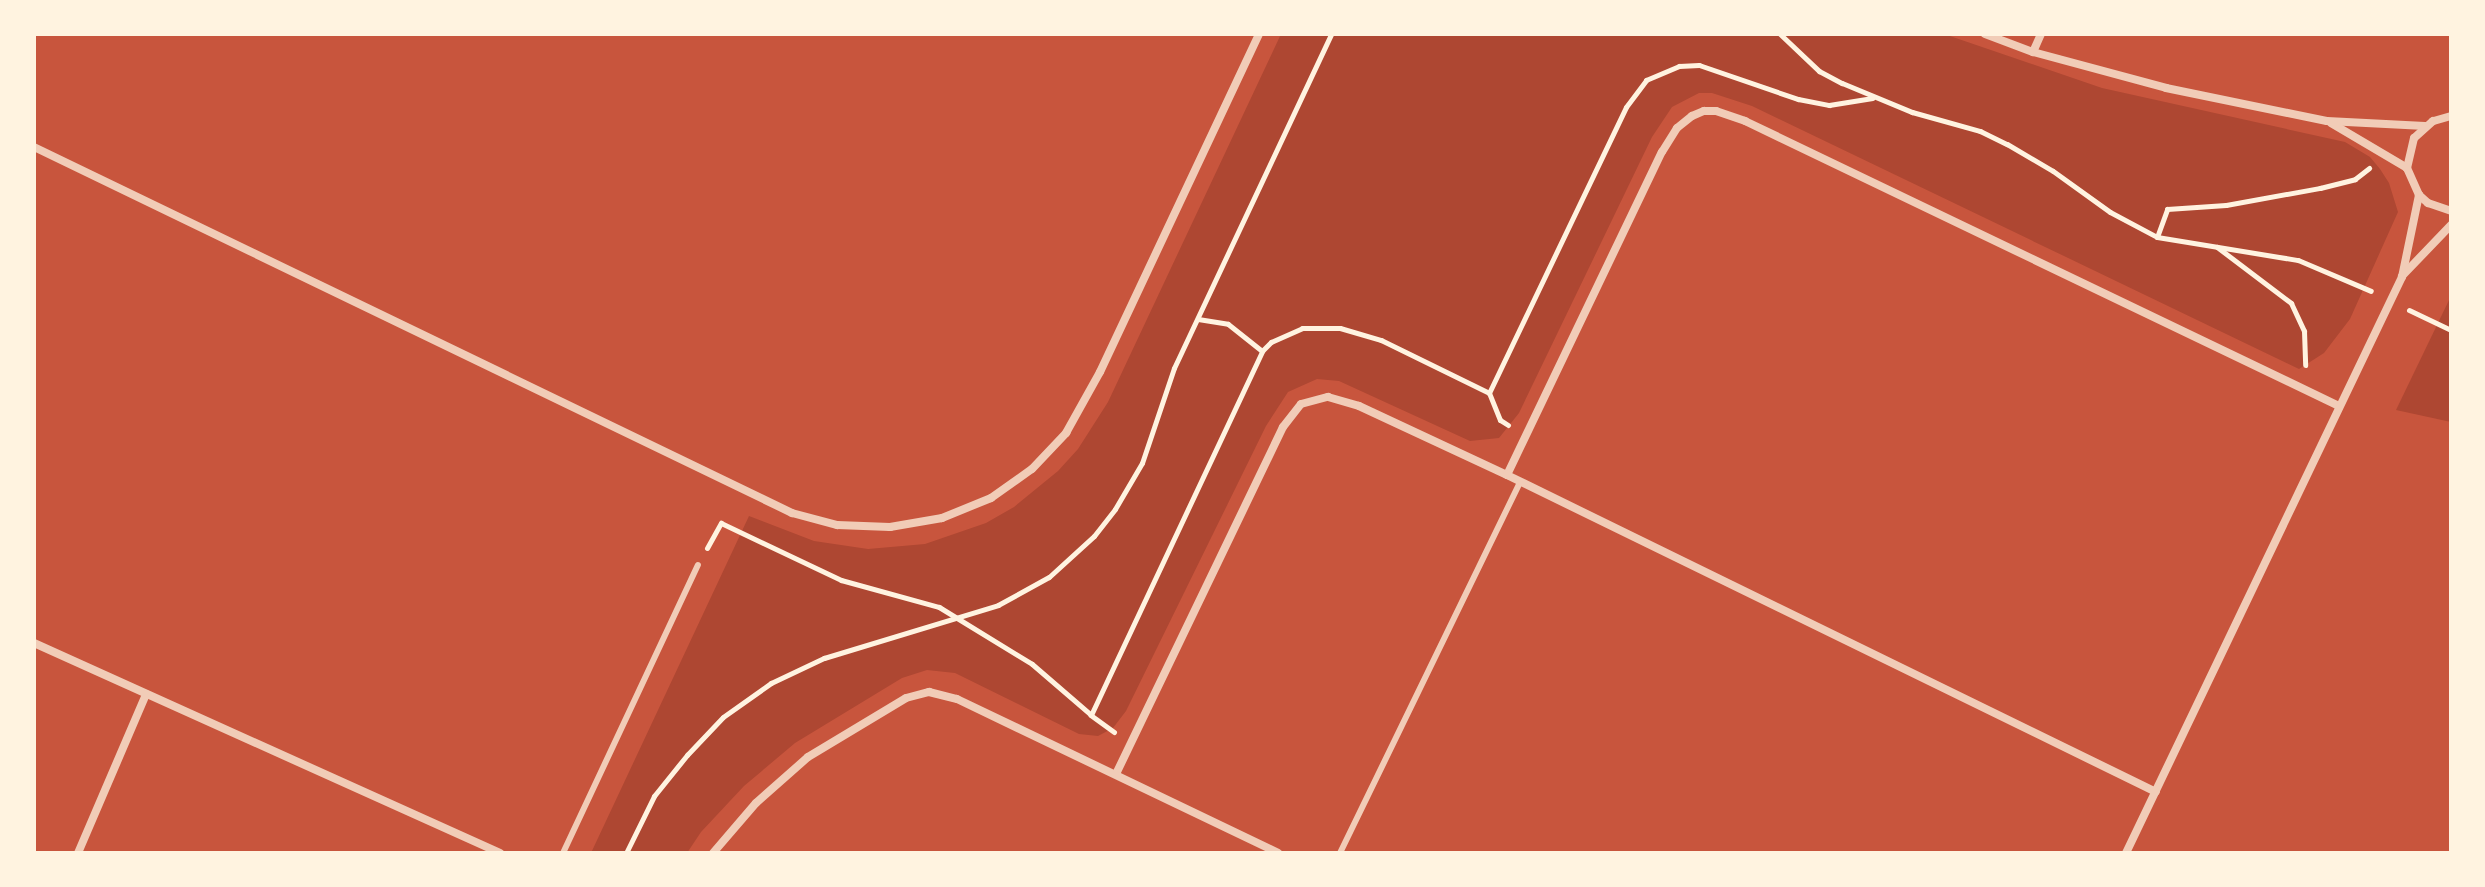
<!DOCTYPE html>
<html>
<head>
<meta charset="utf-8">
<style>
	body { margin:0 }
	#map { position:relative; width:2485px; height:887px; overflow:hidden; background:#c8553d; font-family:Roboto,sans-serif }
	div>[style] { position:absolute }
	[style*='--x'] { left:calc(var(--x)*1px); top:calc(var(--y)*1px); width:calc(var(--w)*1px); rotate:calc(var(--a)*1deg) }
	.green>* { inset:0; background:#ae4732 }
	.path>* { height:5px; margin:-2.5px; padding:0 2.5px; transform-origin:2.5px; border-radius:2.5px; background:#fff3e0 }
	.service>* { height:6px; margin:-3px; padding:0 3px; transform-origin:3px; border-radius:3px; background:#f1ccb7 }
	.minor>* { height:8px; margin:-4px; padding:0 4px; transform-origin:4px; border-radius:4px; background:#f1ccb7 }
	span { translate:-50% -50%; white-space:nowrap; text-align:center; line-height:1.15; -webkit-text-stroke:8px #fff3e0; paint-order:stroke }
	.frame { position:absolute; inset:0; border:36px solid #fff3e0; pointer-events:none }
</style>
</head>
<body>
<div id="map">
	<div class="green">
		<i style="clip-path:polygon(1281px 34px,1944px 34px,2102px 88px,2345px 142px,2370px 157px,2380px 169px,2389px 183px,2398px 212px,2350px 319px,2324px 353px,2299px 369px,1752px 106px,1712px 93px,1699px 93px,1672px 107px,1652px 137px,1519px 413px,1499px 438px,1470px 441px,1339px 381px,1317px 379px,1288px 392px,1266px 426px,1126px 711px,1113px 728px,1098px 736px,1079px 734px,955px 673px,927px 670px,902px 678px,795px 743px,744px 786px,701px 832px,687px 853px,591px 853px,749px 516px,814px 541px,868px 549px,925px 544px,986px 523px,1014px 507px,1058px 471px,1078px 449px,1108px 402px)"></i>
		<i style="clip-path:polygon(2451px 296px,2451px 422px,2396px 410px)"></i>
	</div>
	<div class="path">
		<i style="--x:1780;--y:34;--w:54;--a:43.5"></i>
		<i style="--x:1819;--y:71;--w:26;--a:28"></i>
		<i style="--x:1842;--y:83;--w:76;--a:22.5"></i>
		<i style="--x:1912;--y:112;--w:71;--a:15.6"></i>
		<i style="--x:1980;--y:131;--w:30;--a:26"></i>
		<i style="--x:2007;--y:144;--w:53;--a:30.4"></i>
		<i style="--x:2053;--y:171;--w:70;--a:35.7"></i>
		<i style="--x:2110;--y:212;--w:53;--a:28"></i>
		<i style="--x:2157;--y:237;--w:143;--a:9.3"></i>
		<i style="--x:2298;--y:260;--w:79;--a:23"></i>
		<i style="--x:2157;--y:237;--w:30;--a:-70"></i>
		<i style="--x:2167;--y:209;--w:59;--a:-3.9"></i>
		<i style="--x:2226;--y:205;--w:96;--a:-10.3"></i>
		<i style="--x:2320;--y:188;--w:36;--a:-14"></i>
		<i style="--x:2355;--y:179;--w:18;--a:-38"></i>
		<i style="--x:2217;--y:247;--w:93;--a:37.1"></i>
		<i style="--x:2291;--y:303;--w:31;--a:65"></i>
		<i style="--x:2304;--y:331;--w:34;--a:88"></i>
		<i style="--x:2409;--y:310;--w:47;--a:25.5"></i>
		<i style="--x:1198;--y:319;--w:30;--a:9"></i>
		<i style="--x:1228;--y:324;--w:43;--a:38.5"></i>
		<i style="--x:1508;--y:425;--w:9;--a:-148"></i>
		<i style="--x:1500;--y:420;--w:29;--a:-112"></i>
		<i style="--x:1489;--y:393;--w:317;--a:-64.4"></i>
		<i style="--x:1626;--y:107;--w:34;--a:-53"></i>
		<i style="--x:1646;--y:80;--w:36;--a:-23"></i>
		<i style="--x:1679;--y:66;--w:20;--a:-3"></i>
		<i style="--x:1699;--y:65;--w:105;--a:19"></i>
		<i style="--x:1798;--y:99;--w:32;--a:11"></i>
		<i style="--x:1829;--y:105;--w:44;--a:-9.2"></i>
		<i style="--x:707;--y:548;--w:29;--a:-61"></i>
		<i style="--x:721;--y:523;--w:133;--a:25.4"></i>
		<i style="--x:841;--y:580;--w:102;--a:15.4"></i>
		<i style="--x:939;--y:607;--w:109;--a:31.5"></i>
		<i style="--x:1032;--y:664;--w:78;--a:40.8"></i>
		<i style="--x:1114;--y:732;--w:29;--a:-144"></i>
		<i style="--x:1091;--y:715;--w:402;--a:-64.8"></i>
		<i style="--x:1262;--y:351;--w:13;--a:-45"></i>
		<i style="--x:1271;--y:342;--w:34;--a:-24"></i>
		<i style="--x:1302;--y:328;--w:38;--a:0"></i>
		<i style="--x:1340;--y:328;--w:43;--a:16.3"></i>
		<i style="--x:1381;--y:340;--w:120;--a:26.1"></i>
		<i style="--x:626;--y:853;--w:64;--a:-63.8"></i>
		<i style="--x:654;--y:796;--w:53;--a:-51.2"></i>
		<i style="--x:687;--y:755;--w:52;--a:-46.5"></i>
		<i style="--x:723;--y:717;--w:59;--a:-35.3"></i>
		<i style="--x:771;--y:683;--w:59;--a:-25.3"></i>
		<i style="--x:824;--y:658;--w:182;--a:-16.9"></i>
		<i style="--x:998;--y:605;--w:58;--a:-28.8"></i>
		<i style="--x:1049;--y:577;--w:61;--a:-42.3"></i>
		<i style="--x:1094;--y:536;--w:34;--a:-52"></i>
		<i style="--x:1115;--y:509;--w:53;--a:-59.6"></i>
		<i style="--x:1142;--y:463;--w:100;--a:-71.4"></i>
		<i style="--x:1174;--y:368;--w:369;--a:-64.8"></i>
	</div>
	<div class="service">
		<i style="--x:563;--y:853;--w:318;--a:-64.9"></i>
		<i style="--x:1340;--y:853;--w:412;--a:-64.1"></i>
	</div>
	<div class="minor">
		<i style="--x:1985;--y:34;--w:51;--a:20.6"></i>
		<i style="--x:2033;--y:52;--w:138;--a:15.1"></i>
		<i style="--x:2166;--y:88;--w:164;--a:11.6"></i>
		<i style="--x:2327;--y:121;--w:98;--a:2.9"></i>
		<i style="--x:2033;--y:52;--w:20;--a:-66"></i>
		<i style="--x:2451;--y:116;--w:19;--a:164"></i>
		<i style="--x:2433;--y:121;--w:25;--a:138"></i>
		<i style="--x:2414;--y:138;--w:31;--a:103"></i>
		<i style="--x:2407;--y:168;--w:30;--a:66"></i>
		<i style="--x:2419;--y:195;--w:12;--a:42"></i>
		<i style="--x:2428;--y:203;--w:24;--a:19"></i>
		<i style="--x:2331;--y:123;--w:88;--a:30.6"></i>
		<i style="--x:34;--y:147;--w:842;--a:25.77"></i>
		<i style="--x:792;--y:513;--w:47;--a:14.9"></i>
		<i style="--x:837;--y:525;--w:53;--a:2.2"></i>
		<i style="--x:890;--y:527;--w:53;--a:-9.8"></i>
		<i style="--x:942;--y:518;--w:53;--a:-22.2"></i>
		<i style="--x:991;--y:498;--w:50;--a:-35.3"></i>
		<i style="--x:1032;--y:469;--w:50;--a:-46.6"></i>
		<i style="--x:1066;--y:433;--w:70;--a:-60.9"></i>
		<i style="--x:1100;--y:372;--w:374;--a:-64.8"></i>
		<i style="--x:2402;--y:276;--w:71;--a:-46.1"></i>
		<i style="--x:1507;--y:475;--w:358;--a:-64.4"></i>
		<i style="--x:1662;--y:152;--w:28;--a:-58"></i>
		<i style="--x:1677;--y:128;--w:19;--a:-39"></i>
		<i style="--x:1692;--y:116;--w:13;--a:-23"></i>
		<i style="--x:1704;--y:111;--w:12;--a:0"></i>
		<i style="--x:1716;--y:111;--w:31;--a:19"></i>
		<i style="--x:1745;--y:121;--w:659;--a:25.63"></i>
		<i style="--x:34;--y:643;--w:511;--a:24.26"></i>
		<i style="--x:1116;--y:774;--w:385;--a:-64.3"></i>
		<i style="--x:1283;--y:427;--w:29;--a:-52"></i>
		<i style="--x:1301;--y:404;--w:28;--a:-15"></i>
		<i style="--x:1328;--y:397;--w:32;--a:16"></i>
		<i style="--x:1359;--y:406;--w:163;--a:25"></i>
		<i style="--x:1507;--y:475;--w:722;--a:26.03"></i>
		<i style="--x:78;--y:853;--w:173;--a:-66.8"></i>
		<i style="--x:713;--y:853;--w:66;--a:-49.3"></i>
		<i style="--x:756;--y:803;--w:69;--a:-41.5"></i>
		<i style="--x:808;--y:757;--w:114;--a:-31"></i>
		<i style="--x:906;--y:698;--w:24;--a:-15"></i>
		<i style="--x:929;--y:692;--w:29;--a:14"></i>
		<i style="--x:957;--y:699;--w:356;--a:25.6"></i>
		<i style="--x:2126;--y:853;--w:639;--a:-64.4"></i>
		<i style="--x:2402;--y:277;--w:84;--a:-78.3"></i>
	</div>
	<div class="frame"></div>
</div>
</body>
</html>
